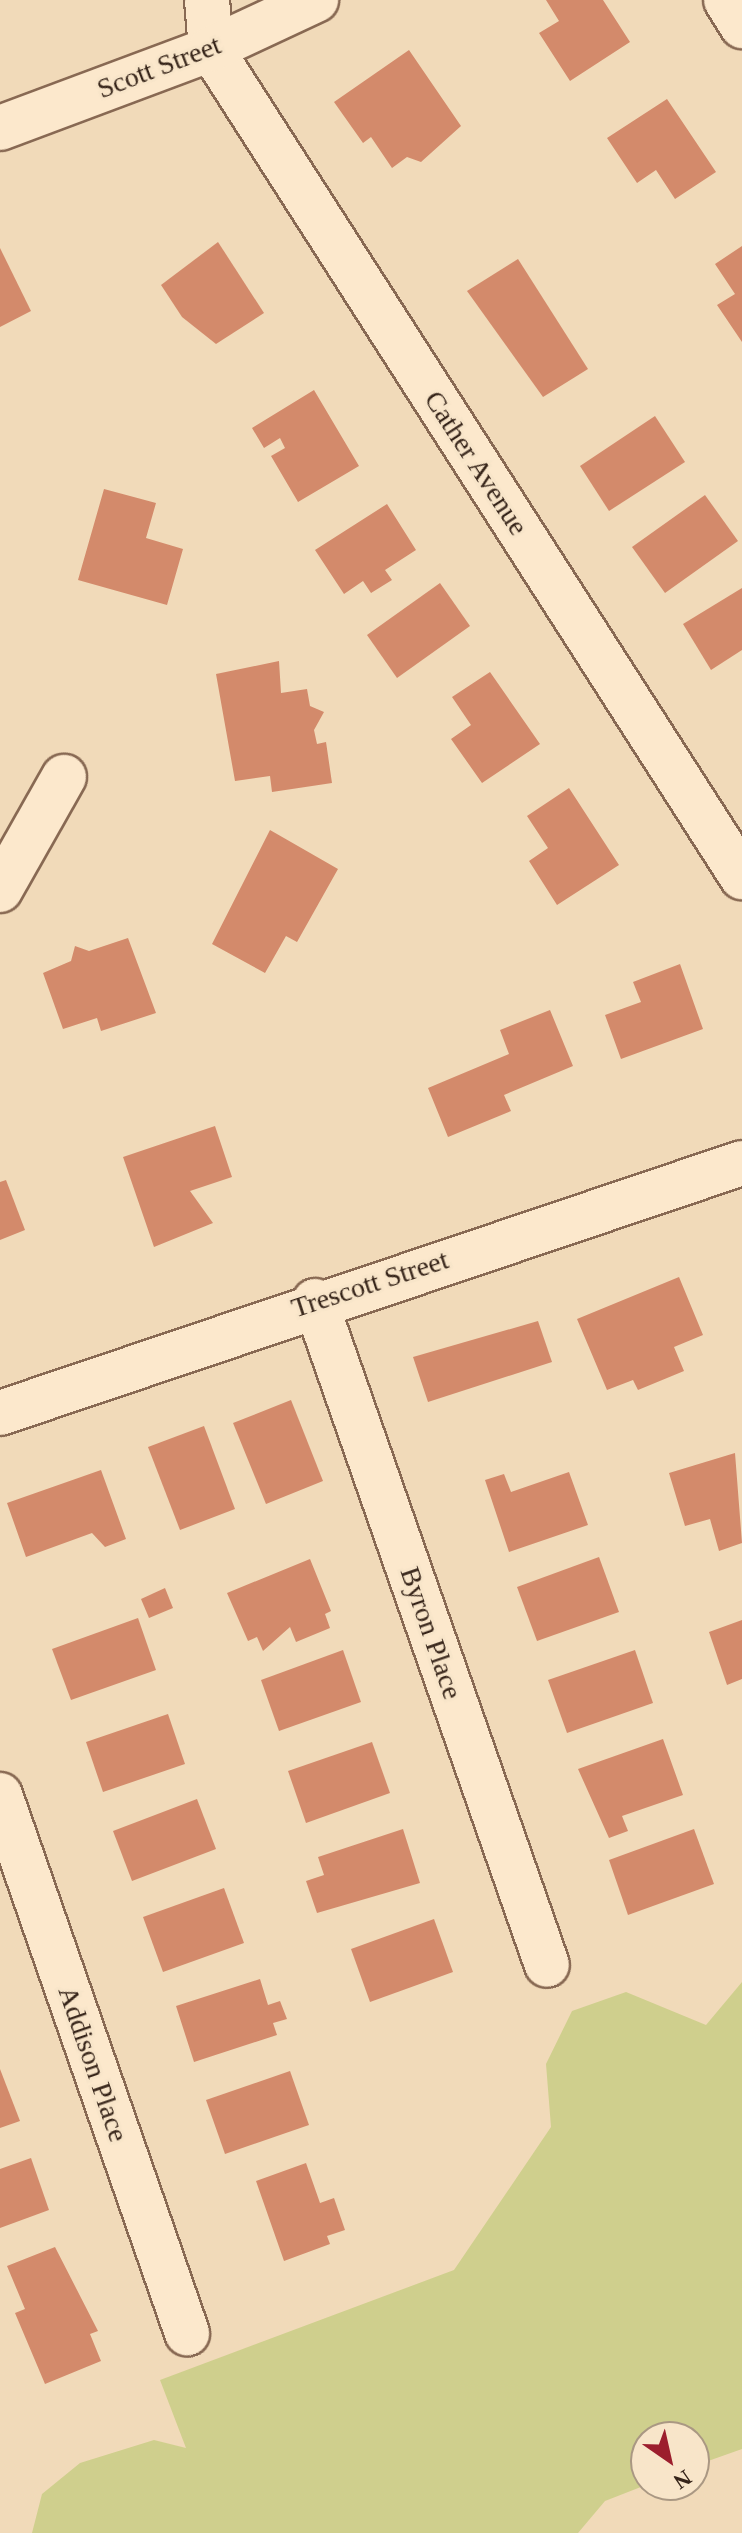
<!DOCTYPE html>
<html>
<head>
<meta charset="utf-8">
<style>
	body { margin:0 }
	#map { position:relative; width:742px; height:2533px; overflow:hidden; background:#f1dab9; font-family:"Times New Roman",serif }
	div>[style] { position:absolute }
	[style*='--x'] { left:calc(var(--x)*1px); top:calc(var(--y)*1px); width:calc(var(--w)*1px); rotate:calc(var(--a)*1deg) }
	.green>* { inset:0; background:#cfcf8d }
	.building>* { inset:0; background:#d38a6b }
	.roads { filter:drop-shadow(2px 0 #886953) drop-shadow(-2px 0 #886953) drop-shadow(0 2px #886953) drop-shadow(0 -2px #886953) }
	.minor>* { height:44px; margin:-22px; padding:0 22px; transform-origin:22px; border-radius:22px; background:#fce8cc }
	span { translate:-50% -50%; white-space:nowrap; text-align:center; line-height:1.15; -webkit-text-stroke:6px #f8e5c9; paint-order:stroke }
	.street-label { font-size:28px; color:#362419 }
	.north { position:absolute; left:630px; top:2421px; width:80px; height:80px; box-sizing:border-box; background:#f8e5c9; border:2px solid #aa9883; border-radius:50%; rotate:146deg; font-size:22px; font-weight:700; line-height:32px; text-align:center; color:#362419 }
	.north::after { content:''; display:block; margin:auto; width:28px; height:36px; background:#9c1e2d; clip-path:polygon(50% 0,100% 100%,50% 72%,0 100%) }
</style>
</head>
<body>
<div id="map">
	<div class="green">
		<i style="clip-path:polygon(742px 1982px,742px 2449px,694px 2466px,694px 2437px,646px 2437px,646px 2485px,605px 2501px,578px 2533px,32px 2533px,42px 2494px,80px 2463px,154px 2440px,186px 2448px,160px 2380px,454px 2270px,551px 2127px,546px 2064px,572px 2011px,626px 1992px,706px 2025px)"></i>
	</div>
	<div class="building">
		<i style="clip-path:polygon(546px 0,603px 0,630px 42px,570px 81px,539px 33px,559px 21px)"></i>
		<i style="clip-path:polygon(409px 50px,461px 126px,421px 162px,407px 157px,392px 168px,371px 137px,363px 143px,334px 102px)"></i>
		<i style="clip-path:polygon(667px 99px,716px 172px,675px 199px,656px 170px,637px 183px,607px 138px)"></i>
		<i style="clip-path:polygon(218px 242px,264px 313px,216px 344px,182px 317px,161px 285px)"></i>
		<i style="clip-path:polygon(742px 246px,742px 342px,717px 305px,735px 294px,715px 264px)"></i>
		<i style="clip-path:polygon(0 248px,31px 311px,0 327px)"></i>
		<i style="clip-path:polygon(518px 259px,588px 369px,543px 397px,467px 291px)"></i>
		<i style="clip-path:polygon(314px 390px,359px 466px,298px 502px,271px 456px,285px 448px,280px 438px,264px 448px,252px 428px)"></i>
		<i style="clip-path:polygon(655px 416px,685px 462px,609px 511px,580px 466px)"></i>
		<i style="clip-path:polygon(104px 489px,156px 503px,146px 538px,183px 549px,167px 605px,78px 580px)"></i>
		<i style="clip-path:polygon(705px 495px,738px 541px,665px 593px,632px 547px)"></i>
		<i style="clip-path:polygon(387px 504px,416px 550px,385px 570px,392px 580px,371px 593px,363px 581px,344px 594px,315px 550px)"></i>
		<i style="clip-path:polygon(440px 583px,470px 626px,397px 678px,367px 635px)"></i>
		<i style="clip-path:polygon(742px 588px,742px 650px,711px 670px,683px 624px)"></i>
		<i style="clip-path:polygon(279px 661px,281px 693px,307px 689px,310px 706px,324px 712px,314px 730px,317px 744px,326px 742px,332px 783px,272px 792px,270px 776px,235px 781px,216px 674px)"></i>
		<i style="clip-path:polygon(490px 672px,540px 744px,482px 783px,451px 739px,471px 725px,452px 697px)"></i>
		<i style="clip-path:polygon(569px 788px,619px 865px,557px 905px,529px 861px,548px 848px,527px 816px)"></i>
		<i style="clip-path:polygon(270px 830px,338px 869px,297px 942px,286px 936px,265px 973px,212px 944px)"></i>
		<i style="clip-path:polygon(128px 938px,156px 1013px,101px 1031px,97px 1018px,63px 1029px,43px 973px,71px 961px,75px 946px,89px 951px)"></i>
		<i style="clip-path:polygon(680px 964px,703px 1029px,621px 1059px,605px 1015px,641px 1002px,633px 982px)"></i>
		<i style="clip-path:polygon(550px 1010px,573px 1066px,504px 1095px,511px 1111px,448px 1137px,428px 1088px,509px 1054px,500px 1030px)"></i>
		<i style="clip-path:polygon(215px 1126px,232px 1177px,190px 1191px,213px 1223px,154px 1247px,123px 1157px)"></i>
		<i style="clip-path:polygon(6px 1180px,25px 1230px,0 1240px,0 1182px)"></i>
		<i style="clip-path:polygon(679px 1277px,703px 1335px,674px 1347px,684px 1371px,638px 1390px,633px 1380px,607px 1390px,577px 1319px)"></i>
		<i style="clip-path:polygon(538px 1321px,552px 1362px,428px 1402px,413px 1357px)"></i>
		<i style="clip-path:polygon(291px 1400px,323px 1481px,266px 1504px,233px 1423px)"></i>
		<i style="clip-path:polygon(204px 1426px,235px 1509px,180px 1530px,148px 1447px)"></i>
		<i style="clip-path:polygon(735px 1453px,742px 1543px,719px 1551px,710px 1519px,685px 1526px,669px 1473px)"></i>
		<i style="clip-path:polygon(101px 1470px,126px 1539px,105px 1547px,92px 1533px,26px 1557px,7px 1503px)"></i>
		<i style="clip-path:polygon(569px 1472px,588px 1525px,509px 1552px,485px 1480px,504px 1474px,511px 1492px)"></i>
		<i style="clip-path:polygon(599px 1557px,619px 1612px,537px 1641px,517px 1587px)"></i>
		<i style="clip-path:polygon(310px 1559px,331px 1611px,325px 1614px,330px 1628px,296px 1642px,290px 1627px,263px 1651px,257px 1637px,248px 1641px,227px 1593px)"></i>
		<i style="clip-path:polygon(165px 1588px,173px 1608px,149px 1618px,141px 1599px)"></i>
		<i style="clip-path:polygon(138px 1618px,156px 1670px,71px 1700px,52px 1649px)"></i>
		<i style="clip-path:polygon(742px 1620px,742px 1679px,727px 1685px,709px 1632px)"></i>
		<i style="clip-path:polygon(343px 1650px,361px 1702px,279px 1731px,261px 1680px)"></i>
		<i style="clip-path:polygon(635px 1650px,653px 1703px,567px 1733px,548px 1680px)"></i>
		<i style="clip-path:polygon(168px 1714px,185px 1764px,103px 1792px,86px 1742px)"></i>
		<i style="clip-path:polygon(663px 1739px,683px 1795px,622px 1816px,628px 1831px,609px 1838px,578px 1769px)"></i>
		<i style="clip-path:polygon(372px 1742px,390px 1793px,306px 1823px,288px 1771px)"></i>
		<i style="clip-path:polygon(197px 1799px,216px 1849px,132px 1881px,113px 1831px)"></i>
		<i style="clip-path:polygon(403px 1829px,420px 1883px,317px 1913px,306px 1881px,324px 1875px,318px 1857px)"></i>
		<i style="clip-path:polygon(694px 1829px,714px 1884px,628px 1915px,609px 1860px)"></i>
		<i style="clip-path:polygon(224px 1888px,244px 1943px,163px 1972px,143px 1917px)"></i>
		<i style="clip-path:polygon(434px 1919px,453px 1972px,370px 2002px,351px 1949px)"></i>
		<i style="clip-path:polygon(260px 1979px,268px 2005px,280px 2001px,287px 2019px,273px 2023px,277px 2035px,194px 2062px,176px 2006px)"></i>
		<i style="clip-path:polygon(0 2069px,20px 2121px,0 2128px)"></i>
		<i style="clip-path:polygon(290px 2071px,309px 2125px,225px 2154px,206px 2100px)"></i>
		<i style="clip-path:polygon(31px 2158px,49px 2210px,0 2228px,0 2169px)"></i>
		<i style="clip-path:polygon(306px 2163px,320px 2203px,334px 2198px,345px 2230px,327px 2236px,330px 2244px,284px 2261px,256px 2181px)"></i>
		<i style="clip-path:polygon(55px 2247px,98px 2331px,90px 2334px,101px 2361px,45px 2384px,15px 2313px,25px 2309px,7px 2266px)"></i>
	</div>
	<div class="roads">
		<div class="minor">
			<i style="--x:207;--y:0;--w:49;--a:85.3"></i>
			<i style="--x:211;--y:49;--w:984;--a:57.33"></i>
			<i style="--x:726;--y:0;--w:31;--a:58"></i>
			<i style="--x:0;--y:128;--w:225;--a:-20.5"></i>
			<i style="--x:211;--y:49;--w:116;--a:-25"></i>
			<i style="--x:0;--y:890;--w:130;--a:-60.5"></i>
			<i style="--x:315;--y:1301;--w:703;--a:70.74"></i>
			<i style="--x:0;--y:1413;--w:783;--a:-18.62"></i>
			<i style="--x:0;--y:1795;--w:570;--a:70.83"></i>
		</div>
	</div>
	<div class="street-label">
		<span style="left:159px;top:67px;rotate:-21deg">Scott Street</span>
		<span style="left:476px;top:463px;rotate:57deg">Cather Avenue</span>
		<span style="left:370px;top:1284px;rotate:-18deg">Trescott Street</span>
		<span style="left:431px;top:1633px;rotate:71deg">Byron Place</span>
		<span style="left:93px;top:2064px;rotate:71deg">Addison Place</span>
	</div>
	<div class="north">N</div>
</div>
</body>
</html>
